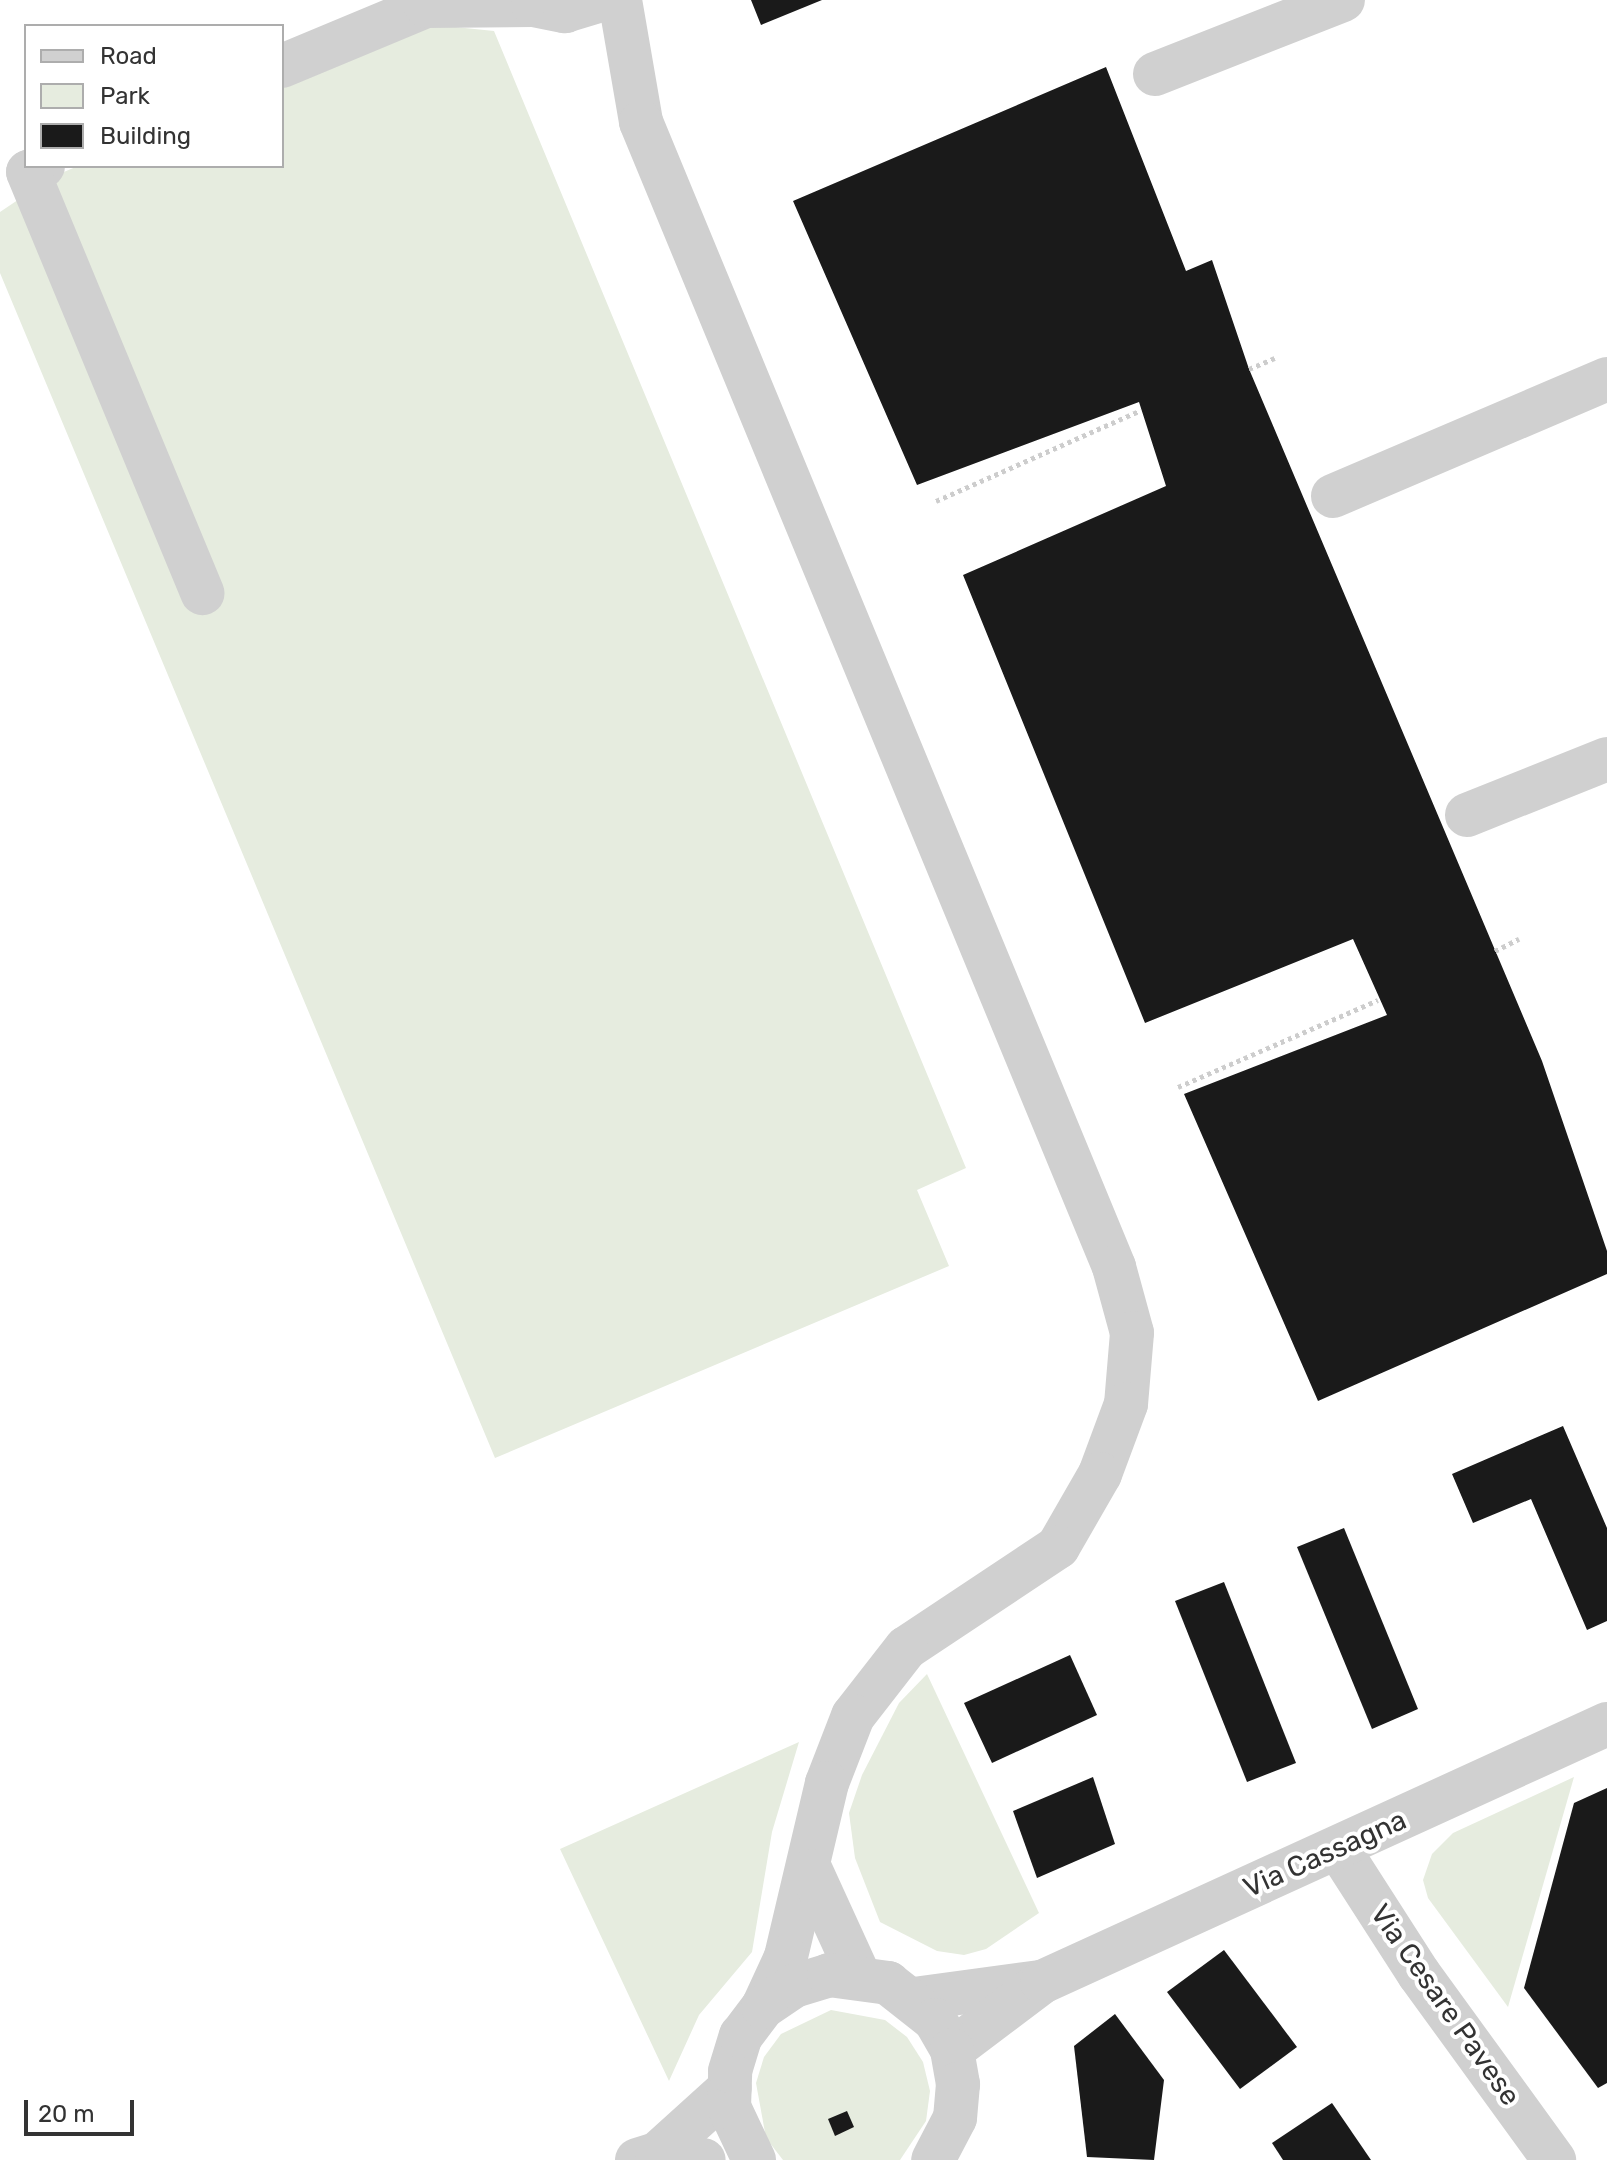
<!DOCTYPE html>
<html>
<head>
<meta charset="utf-8">
<style>
	body { margin:0 }
	#map { position:relative; width:1607px; height:2160px; overflow:hidden; background:#fff; font-family:Rubik,sans-serif }
	div>[style] { position:absolute }
	[style*='--x'] { left:calc(var(--x)*1px); top:calc(var(--y)*1px); width:calc(var(--w)*1px); rotate:calc(var(--a)*1deg) }
	.green>* { inset:0; background:#e6ecdf }
	.building>* { inset:0; background:#1a1a1a }
	.path>* { height:5px; margin-top:-2.5px; transform-origin:0; background:repeating-linear-gradient(90deg,#cdcdcd 0 4px,transparent 0 8px) }
	.minor>* { height:44px; margin:-22px; padding:0 22px; transform-origin:22px; border-radius:22px; background:#d0d0d0 }
	span { translate:-50% -50%; white-space:nowrap; text-align:center; line-height:1.15; -webkit-text-stroke:8px #fff; paint-order:stroke }
	.street-label { font-size:28px; color:#333 }
	.legend { position:absolute; left:24px; top:24px; width:260px; height:144px; box-sizing:border-box; background:#fff; border:2px solid #adadad; margin:0; padding:10px 14px; list-style:none; font-size:24px; color:#333 }
	.legend li { display:flex; align-items:center; gap:16px; height:40px }
	.legend b { width:40px; border:2px solid #adadad }
	.scale { position:absolute; left:24px; top:2100px; width:110px; height:36px; box-sizing:border-box; border:4px solid #333; border-top:0; padding-left:10px; font-size:24px; line-height:28px; white-space:nowrap; color:#333; -webkit-text-stroke:6px #fff; paint-order:stroke }
</style>
</head>
<body>
<div id="map">
	<div class="green">
		<i style="clip-path:polygon(426px 24px,494px 31px,966px 1168px,917px 1190px,949px 1266px,495px 1458px,0 273px,0 212px,52px 177px,78px 166px,282px 166px,282px 83px)"></i>
		<i style="clip-path:polygon(927px 1674px,1039px 1913px,986px 1949px,964px 1955px,937px 1951px,880px 1922px,855px 1858px,849px 1813px,862px 1775px,899px 1703px)"></i>
		<i style="clip-path:polygon(799px 1742px,772px 1832px,752px 1952px,699px 2015px,669px 2081px,560px 1849px)"></i>
		<i style="clip-path:polygon(1574px 1777px,1508px 2007px,1428px 1898px,1423px 1880px,1432px 1854px,1453px 1833px)"></i>
		<i style="clip-path:polygon(831px 2010px,885px 2020px,907px 2037px,923px 2062px,930px 2091px,926px 2121px,900px 2160px,783px 2160px,766px 2138px,756px 2083px,764px 2057px,781px 2034px)"></i>
	</div>
	<div class="building">
		<i style="clip-path:polygon(751px 0,822px 0,761px 25px)"></i>
		<i style="clip-path:polygon(1106px 67px,1186px 271px,1212px 260px,1249px 369px,1542px 1061px,1607px 1251px,1607px 1274px,1318px 1401px,1184px 1094px,1387px 1015px,1353px 939px,1145px 1023px,963px 575px,1166px 486px,1139px 402px,917px 485px,793px 201px)"></i>
		<i style="clip-path:polygon(1563px 1426px,1607px 1528px,1607px 1621px,1587px 1630px,1531px 1499px,1473px 1523px,1452px 1474px)"></i>
		<i style="clip-path:polygon(1344px 1528px,1418px 1709px,1372px 1729px,1297px 1547px)"></i>
		<i style="clip-path:polygon(1224px 1582px,1296px 1763px,1247px 1782px,1175px 1601px)"></i>
		<i style="clip-path:polygon(1070px 1655px,1097px 1715px,992px 1763px,964px 1703px)"></i>
		<i style="clip-path:polygon(1093px 1777px,1115px 1844px,1037px 1878px,1013px 1811px)"></i>
		<i style="clip-path:polygon(1607px 1788px,1607px 2083px,1598px 2088px,1524px 1988px,1574px 1803px)"></i>
		<i style="clip-path:polygon(1224px 1950px,1297px 2047px,1240px 2089px,1167px 1992px)"></i>
		<i style="clip-path:polygon(1115px 2014px,1164px 2080px,1154px 2160px,1087px 2157px,1074px 2046px)"></i>
		<i style="clip-path:polygon(1332px 2103px,1371px 2160px,1283px 2160px,1272px 2143px)"></i>
		<i style="clip-path:polygon(847px 2111px,854px 2127px,835px 2136px,828px 2119px)"></i>
	</div>
	<div class="path">
		<i style="--x:1249;--y:369;--w:28;--a:-23"></i>
		<i style="--x:936;--y:501;--w:224;--a:-23.9"></i>
		<i style="--x:1495;--y:951;--w:27;--a:-27"></i>
		<i style="--x:1178;--y:1087;--w:218;--a:-23.5"></i>
	</div>
	<div class="minor">
		<i style="--x:620;--y:0;--w:124;--a:80.2"></i>
		<i style="--x:641;--y:122;--w:1239;--a:67.55"></i>
		<i style="--x:1114;--y:1267;--w:68;--a:74.7"></i>
		<i style="--x:1132;--y:1333;--w:71;--a:94.8"></i>
		<i style="--x:1126;--y:1404;--w:75;--a:110.4"></i>
		<i style="--x:1100;--y:1474;--w:84;--a:119.9"></i>
		<i style="--x:1058;--y:1547;--w:182;--a:146.4"></i>
		<i style="--x:906;--y:1648;--w:86;--a:127.9"></i>
		<i style="--x:853;--y:1716;--w:72;--a:111.2"></i>
		<i style="--x:827;--y:1783;--w:179;--a:103.3"></i>
		<i style="--x:786;--y:1957;--w:55;--a:114.7"></i>
		<i style="--x:282;--y:66;--w:156;--a:-22.6"></i>
		<i style="--x:426;--y:6;--w:107;--a:-0.5"></i>
		<i style="--x:533;--y:5;--w:33;--a:11"></i>
		<i style="--x:565;--y:11;--w:39;--a:-17"></i>
		<i style="--x:1155;--y:74;--w:202;--a:-21.5"></i>
		<i style="--x:43;--y:166;--w:16;--a:158"></i>
		<i style="--x:28;--y:172;--w:456;--a:67.5"></i>
		<i style="--x:1333;--y:496;--w:298;--a:-23.1"></i>
		<i style="--x:1467;--y:815;--w:151;--a:-21.8"></i>
		<i style="--x:1338;--y:1848;--w:150;--a:57.3"></i>
		<i style="--x:1419;--y:1974;--w:230;--a:54"></i>
		<i style="--x:811;--y:1871;--w:115;--a:65.4"></i>
		<i style="--x:914;--y:1999;--w:127;--a:-7.7"></i>
		<i style="--x:952;--y:2050;--w:113;--a:-37.1"></i>
		<i style="--x:1042;--y:1982;--w:621;--a:-24.54"></i>
		<i style="--x:657;--y:2154;--w:47;--a:7.3"></i>
		<i style="--x:637;--y:2160;--w:21;--a:-17"></i>
		<i style="--x:657;--y:2154;--w:98;--a:-42.1"></i>
		<i style="--x:754;--y:2160;--w:59;--a:-115.3"></i>
		<i style="--x:729;--y:2107;--w:36;--a:-88"></i>
		<i style="--x:730;--y:2071;--w:37;--a:-73"></i>
		<i style="--x:741;--y:2036;--w:36;--a:-53"></i>
		<i style="--x:763;--y:2007;--w:37;--a:-34"></i>
		<i style="--x:794;--y:1986;--w:37;--a:-17"></i>
		<i style="--x:829;--y:1975;--w:60;--a:7.7"></i>
		<i style="--x:888;--y:1983;--w:60;--a:38.2"></i>
		<i style="--x:935;--y:2020;--w:34;--a:60"></i>
		<i style="--x:952;--y:2050;--w:35;--a:80"></i>
		<i style="--x:958;--y:2084;--w:34;--a:95"></i>
		<i style="--x:955;--y:2118;--w:47;--a:117.6"></i>
	</div>
	<div class="street-label">
		<span style="left:1325px;top:1854px;rotate:-24deg">Via Cassagna</span>
		<span style="left:1445px;top:2005px;rotate:55deg">Via Cesare Pavese</span>
	</div>
	<ul class="legend">
	<li><b style="height:10px;background:#d0d0d0"></b>Road</li>
	<li><b style="height:22px;background:#e6ecdf"></b>Park</li>
	<li><b style="height:22px;background:#1a1a1a"></b>Building</li>
	</ul>
	<div class="scale">20 m</div>
</div>
</body>
</html>
